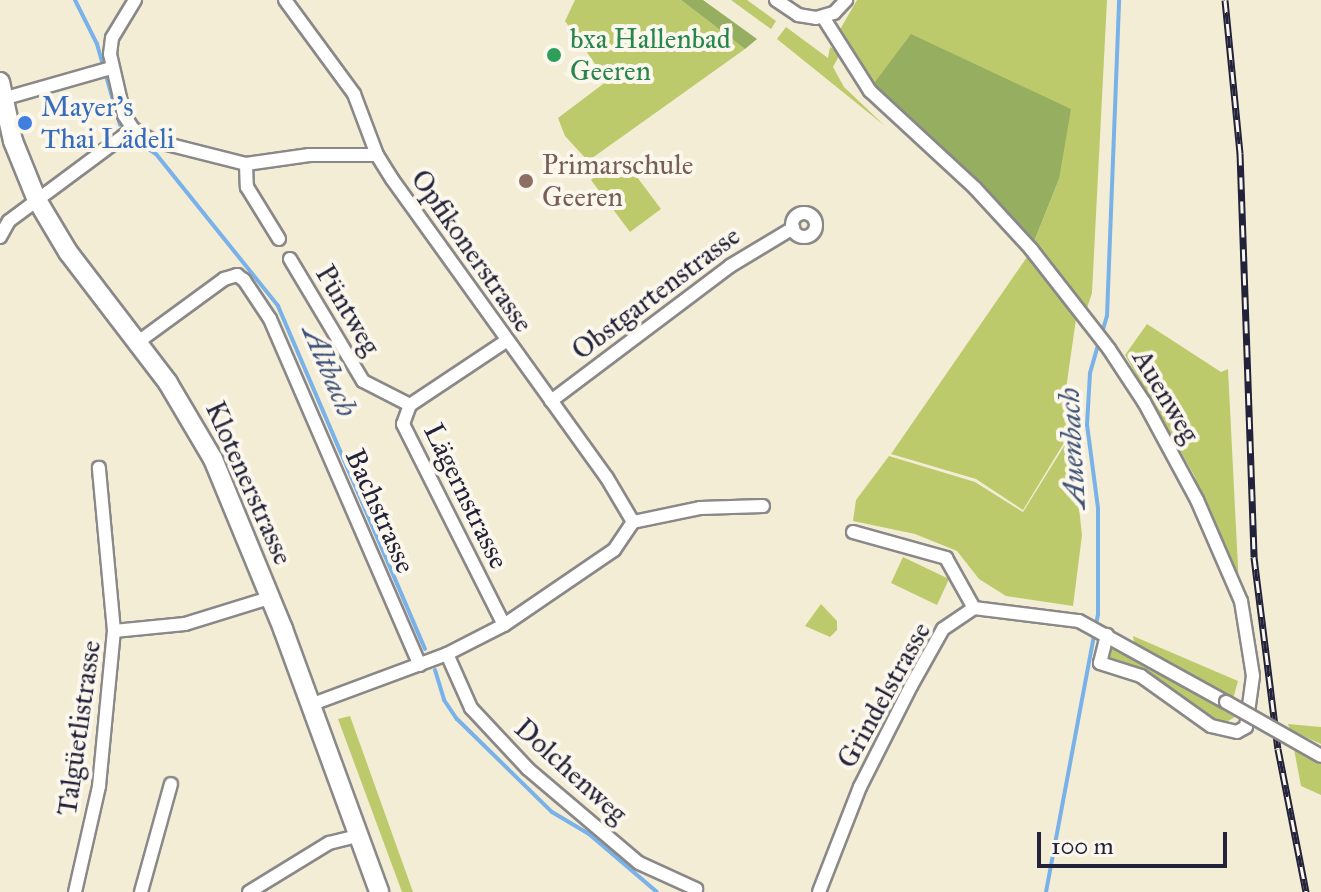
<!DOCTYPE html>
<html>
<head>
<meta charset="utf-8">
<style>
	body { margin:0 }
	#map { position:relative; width:1321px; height:892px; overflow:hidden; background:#f3edd6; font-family:"IM FELL Great Primer",serif }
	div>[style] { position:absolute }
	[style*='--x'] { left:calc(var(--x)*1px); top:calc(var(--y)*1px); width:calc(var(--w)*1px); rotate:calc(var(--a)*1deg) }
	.green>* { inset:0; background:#bdca6c }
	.forest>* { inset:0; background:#96ae60 }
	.stream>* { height:4px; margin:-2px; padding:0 2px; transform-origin:2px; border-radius:2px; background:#79b1e9 }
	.roads { filter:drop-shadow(2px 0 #8a8888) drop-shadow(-2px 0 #8a8888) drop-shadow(0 2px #8a8888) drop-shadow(0 -2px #8a8888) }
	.minor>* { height:12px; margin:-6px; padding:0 6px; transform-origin:6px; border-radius:6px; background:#fff }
	.minor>.ring { margin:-6px; padding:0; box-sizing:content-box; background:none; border:12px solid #fff; border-radius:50% }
	.secondary>* { height:18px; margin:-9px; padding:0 9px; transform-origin:9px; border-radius:9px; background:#fff }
	.rail>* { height:7px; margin-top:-3.5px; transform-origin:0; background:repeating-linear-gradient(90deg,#fbf7ec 0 12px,#22223b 0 24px); box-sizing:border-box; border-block:2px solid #22223b }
	.bridges { filter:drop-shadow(2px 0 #8a8888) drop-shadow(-2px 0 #8a8888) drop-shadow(0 2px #8a8888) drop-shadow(0 -2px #8a8888) }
	.minor-bridge>* { height:12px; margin:-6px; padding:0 6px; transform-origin:6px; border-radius:6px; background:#fff }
	.dots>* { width:22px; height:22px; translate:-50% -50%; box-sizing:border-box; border:4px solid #fbf7ec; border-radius:50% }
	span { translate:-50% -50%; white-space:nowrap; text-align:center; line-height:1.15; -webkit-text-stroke:8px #fbf7ec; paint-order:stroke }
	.leisure-label { font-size:28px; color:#27864d }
	.left { translate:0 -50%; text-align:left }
	.shop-label { font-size:28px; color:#366cbe }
	.education-label { font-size:28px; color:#785e54 }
	.street-label { font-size:28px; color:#22223b }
	.water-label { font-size:30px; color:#405478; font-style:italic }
	.scale { position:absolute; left:1037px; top:832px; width:190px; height:36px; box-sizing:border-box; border:4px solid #22223b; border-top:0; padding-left:10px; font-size:24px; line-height:28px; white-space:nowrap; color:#22223b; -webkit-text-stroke:6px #fbf7ec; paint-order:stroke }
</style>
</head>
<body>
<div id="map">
	<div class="green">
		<i style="clip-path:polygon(575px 0,681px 0,745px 49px,588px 161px,565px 136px,558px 118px,607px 81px,565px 21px)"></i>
		<i style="clip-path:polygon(731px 0,747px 0,776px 21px,771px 29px)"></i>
		<i style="clip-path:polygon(857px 0,1107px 0,1092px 293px,1086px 311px,1033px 244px,1059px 179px,872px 86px,838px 33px)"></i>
		<i style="clip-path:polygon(786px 27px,828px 58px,830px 47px,836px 51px,839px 56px,833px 67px,844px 87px,885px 126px,777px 39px)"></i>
		<i style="clip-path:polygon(622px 157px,661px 209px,630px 232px,591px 180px)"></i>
		<i style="clip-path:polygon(1027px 257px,1076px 319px,1065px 396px,1070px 433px,1023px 510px,976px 479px,891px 454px)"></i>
		<i style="clip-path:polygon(1147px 324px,1221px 372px,1228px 369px,1239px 587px,1194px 475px,1125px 355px)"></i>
		<i style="clip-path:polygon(1071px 435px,1082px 535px,1073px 606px,1006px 596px,979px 579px,957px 551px,915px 534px,853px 521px,856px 500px,889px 456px,975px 482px,1023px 512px)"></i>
		<i style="clip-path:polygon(903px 557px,949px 579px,937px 605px,891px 583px)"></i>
		<i style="clip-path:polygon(821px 604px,837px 621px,837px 630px,830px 637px,805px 626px)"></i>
		<i style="clip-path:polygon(1133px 636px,1238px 681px,1233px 699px,1134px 642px)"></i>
		<i style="clip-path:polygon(1111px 645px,1235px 717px,1221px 725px,1196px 714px,1144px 674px,1106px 656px)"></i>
		<i style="clip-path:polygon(350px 716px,413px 892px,402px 892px,338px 719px)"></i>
		<i style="clip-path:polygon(1288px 724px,1321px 727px,1321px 744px,1290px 730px)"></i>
		<i style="clip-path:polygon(1294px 749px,1321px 764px,1321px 795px,1301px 786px)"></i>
	</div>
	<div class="forest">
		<i style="clip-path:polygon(681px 0,703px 0,757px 39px,745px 49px)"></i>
		<i style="clip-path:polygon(911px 34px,1071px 109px,1059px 179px,1033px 244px,956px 162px,872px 86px)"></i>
	</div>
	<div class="stream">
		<i style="--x:75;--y:0;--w:49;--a:63.4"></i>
		<i style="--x:97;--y:44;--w:84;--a:74.1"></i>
		<i style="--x:141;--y:144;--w:18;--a:34"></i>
		<i style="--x:156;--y:154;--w:195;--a:51.2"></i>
		<i style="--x:278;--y:306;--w:373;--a:66.8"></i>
		<i style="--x:1102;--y:333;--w:18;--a:-74"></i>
		<i style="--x:1107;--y:316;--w:316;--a:-87.8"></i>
		<i style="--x:435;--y:670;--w:31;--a:73"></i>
		<i style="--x:444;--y:700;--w:23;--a:56"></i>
		<i style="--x:457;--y:719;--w:133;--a:44.4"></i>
		<i style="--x:552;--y:812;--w:43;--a:30.7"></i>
		<i style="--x:589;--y:834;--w:89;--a:40.5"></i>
		<i style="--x:1046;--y:892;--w:283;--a:-79.4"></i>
		<i style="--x:1098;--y:614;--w:106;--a:-90"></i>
		<i style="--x:1098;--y:508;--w:84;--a:-97.5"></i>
		<i style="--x:1087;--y:425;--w:52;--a:-86.7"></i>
		<i style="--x:1090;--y:373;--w:33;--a:-74"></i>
	</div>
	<div class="roads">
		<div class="minor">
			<i style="--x:135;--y:0;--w:44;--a:121.2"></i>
			<i style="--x:112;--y:38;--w:16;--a:97"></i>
			<i style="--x:110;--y:54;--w:63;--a:77.1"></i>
			<i style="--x:124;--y:115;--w:17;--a:57"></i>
			<i style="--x:133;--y:129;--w:21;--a:31"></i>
			<i style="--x:151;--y:140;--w:98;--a:14.2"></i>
			<i style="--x:246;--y:164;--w:64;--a:-8.1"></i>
			<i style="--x:309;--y:155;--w:68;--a:0"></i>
			<i style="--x:285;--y:0;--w:117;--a:53.7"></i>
			<i style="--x:354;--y:94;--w:65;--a:69.3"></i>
			<i style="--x:377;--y:155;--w:28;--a:58"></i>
			<i style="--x:392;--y:179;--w:368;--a:54.3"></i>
			<i style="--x:607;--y:478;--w:51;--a:59.4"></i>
			<i style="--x:776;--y:0;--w:27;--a:34"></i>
			<i style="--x:798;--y:15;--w:18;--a:9"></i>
			<i style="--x:816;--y:18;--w:19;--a:-16"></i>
			<i style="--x:834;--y:13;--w:18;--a:-47"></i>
			<i style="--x:823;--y:17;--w:88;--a:57.6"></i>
			<i style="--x:870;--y:91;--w:143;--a:42.7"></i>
			<i style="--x:975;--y:188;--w:83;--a:47.4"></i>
			<i style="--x:1031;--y:249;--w:127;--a:52"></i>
			<i style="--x:1109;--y:349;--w:64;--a:56.6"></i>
			<i style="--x:1144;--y:402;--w:111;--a:61.6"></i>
			<i style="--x:1197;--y:500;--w:110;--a:66.5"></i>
			<i style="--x:1241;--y:601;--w:76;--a:80.9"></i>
			<i style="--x:1253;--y:676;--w:51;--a:97.8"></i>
			<i style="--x:1246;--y:727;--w:10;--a:151"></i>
			<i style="--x:1237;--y:732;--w:27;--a:-167"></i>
			<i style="--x:1211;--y:726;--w:86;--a:-144.5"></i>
			<i style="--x:1141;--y:676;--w:43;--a:-162.4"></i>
			<i style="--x:1100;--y:663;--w:29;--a:-76"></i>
			<i style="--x:2;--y:99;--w:113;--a:-15.9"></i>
			<i style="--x:246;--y:164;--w:23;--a:88"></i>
			<i style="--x:247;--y:187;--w:61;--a:58.4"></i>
			<i class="ring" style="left:792px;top:213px;width:12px;height:12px"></i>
			<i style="--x:0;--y:237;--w:18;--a:-61"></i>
			<i style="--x:9;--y:221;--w:154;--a:-36.6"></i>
			<i style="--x:290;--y:259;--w:142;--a:59.1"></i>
			<i style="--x:363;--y:381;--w:53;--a:27.1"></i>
			<i style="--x:138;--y:342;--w:107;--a:-36.2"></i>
			<i style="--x:224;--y:279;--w:14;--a:-17"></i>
			<i style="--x:237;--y:275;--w:9;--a:36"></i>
			<i style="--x:244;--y:280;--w:47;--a:56.3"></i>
			<i style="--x:270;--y:319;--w:377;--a:66.6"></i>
			<i style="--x:551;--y:401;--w:224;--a:-37"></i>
			<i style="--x:730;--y:266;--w:74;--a:-31.1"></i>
			<i style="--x:853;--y:532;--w:97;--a:15.6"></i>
			<i style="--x:946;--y:558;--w:57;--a:60.8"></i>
			<i style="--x:504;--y:625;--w:225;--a:-116.7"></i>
			<i style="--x:403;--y:424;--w:20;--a:-70"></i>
			<i style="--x:410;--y:405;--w:115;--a:-33.7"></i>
			<i style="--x:114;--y:631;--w:71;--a:-5.6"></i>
			<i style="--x:185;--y:624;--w:88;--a:-17.2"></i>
			<i style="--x:447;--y:654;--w:59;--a:66"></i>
			<i style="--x:471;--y:708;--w:83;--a:46.9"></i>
			<i style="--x:528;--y:769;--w:145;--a:40.3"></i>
			<i style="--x:639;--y:863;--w:63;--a:24.5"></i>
			<i style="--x:310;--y:705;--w:146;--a:-20.4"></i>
			<i style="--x:447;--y:654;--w:64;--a:-27"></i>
			<i style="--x:504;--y:625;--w:133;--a:-34.3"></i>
			<i style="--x:614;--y:550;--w:34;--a:-56"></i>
			<i style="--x:633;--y:522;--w:68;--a:-11.8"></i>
			<i style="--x:700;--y:508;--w:63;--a:-1.8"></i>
			<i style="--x:75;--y:892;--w:109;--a:-77.2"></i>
			<i style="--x:99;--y:786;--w:156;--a:-84.5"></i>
			<i style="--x:114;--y:631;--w:164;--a:-95.3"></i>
			<i style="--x:141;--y:892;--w:112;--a:-74.5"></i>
			<i style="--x:249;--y:892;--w:94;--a:-31.5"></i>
			<i style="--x:329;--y:843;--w:29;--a:-14"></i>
			<i style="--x:819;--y:892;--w:113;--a:-68.7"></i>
			<i style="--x:860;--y:787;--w:113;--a:-63.2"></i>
			<i style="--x:911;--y:686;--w:65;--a:-60.7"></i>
			<i style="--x:943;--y:629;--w:37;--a:-34"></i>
			<i style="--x:974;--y:608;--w:106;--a:7.1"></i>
			<i style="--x:1079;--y:621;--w:168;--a:28.9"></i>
		</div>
		<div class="secondary">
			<i style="--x:0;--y:82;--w:60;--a:77.6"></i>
			<i style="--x:13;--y:141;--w:64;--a:67.9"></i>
			<i style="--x:37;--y:200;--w:61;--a:59.2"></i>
			<i style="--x:68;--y:252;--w:165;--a:52.6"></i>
			<i style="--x:168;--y:383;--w:88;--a:59.4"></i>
			<i style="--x:213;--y:459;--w:184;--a:67.6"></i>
			<i style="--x:283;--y:629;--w:280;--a:69.9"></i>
		</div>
	</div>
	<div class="rail">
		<i style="--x:1225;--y:0;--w:154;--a:84.4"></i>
		<i style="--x:1240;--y:153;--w:404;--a:88"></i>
		<i style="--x:1254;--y:557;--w:193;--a:82.9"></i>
		<i style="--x:1278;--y:749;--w:146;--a:78.9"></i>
	</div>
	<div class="bridges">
		<div class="minor-bridge">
			<i style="--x:1226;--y:702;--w:109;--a:29.6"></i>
		</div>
	</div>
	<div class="dots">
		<i style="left:554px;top:55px;background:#2e9e5b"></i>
		<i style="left:25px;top:123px;background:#3f7fe0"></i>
		<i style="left:526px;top:181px;background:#8d6e63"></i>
	</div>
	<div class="leisure-label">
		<span class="left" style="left:570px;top:55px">bxa Hallenbad<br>Geeren</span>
	</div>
	<div class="shop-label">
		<span class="left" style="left:41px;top:123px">Mayer's<br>Thai Lädeli</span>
	</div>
	<div class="education-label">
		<span class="left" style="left:542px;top:181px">Primarschule<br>Geeren</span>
	</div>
	<div class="street-label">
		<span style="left:472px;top:251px;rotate:55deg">Opfikonerstrasse</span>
		<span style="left:656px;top:293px;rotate:-37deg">Obstgartenstrasse</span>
		<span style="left:348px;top:310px;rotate:59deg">Püntweg</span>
		<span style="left:1166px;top:396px;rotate:59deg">Auenweg</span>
		<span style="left:249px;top:483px;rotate:66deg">Klotenerstrasse</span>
		<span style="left:466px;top:496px;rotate:64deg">Lägernstrasse</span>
		<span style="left:380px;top:511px;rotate:66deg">Bachstrasse</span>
		<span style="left:884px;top:695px;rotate:-61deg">Grindelstrasse</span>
		<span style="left:79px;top:728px;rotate:-82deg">Talgüetlistrasse</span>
		<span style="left:571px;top:771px;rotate:42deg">Dolchenweg</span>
	</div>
	<div class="water-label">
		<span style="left:330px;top:371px;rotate:67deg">Altbach</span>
		<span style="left:1072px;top:448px;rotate:-93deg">Auenbach</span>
	</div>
	<div class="scale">100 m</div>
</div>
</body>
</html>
